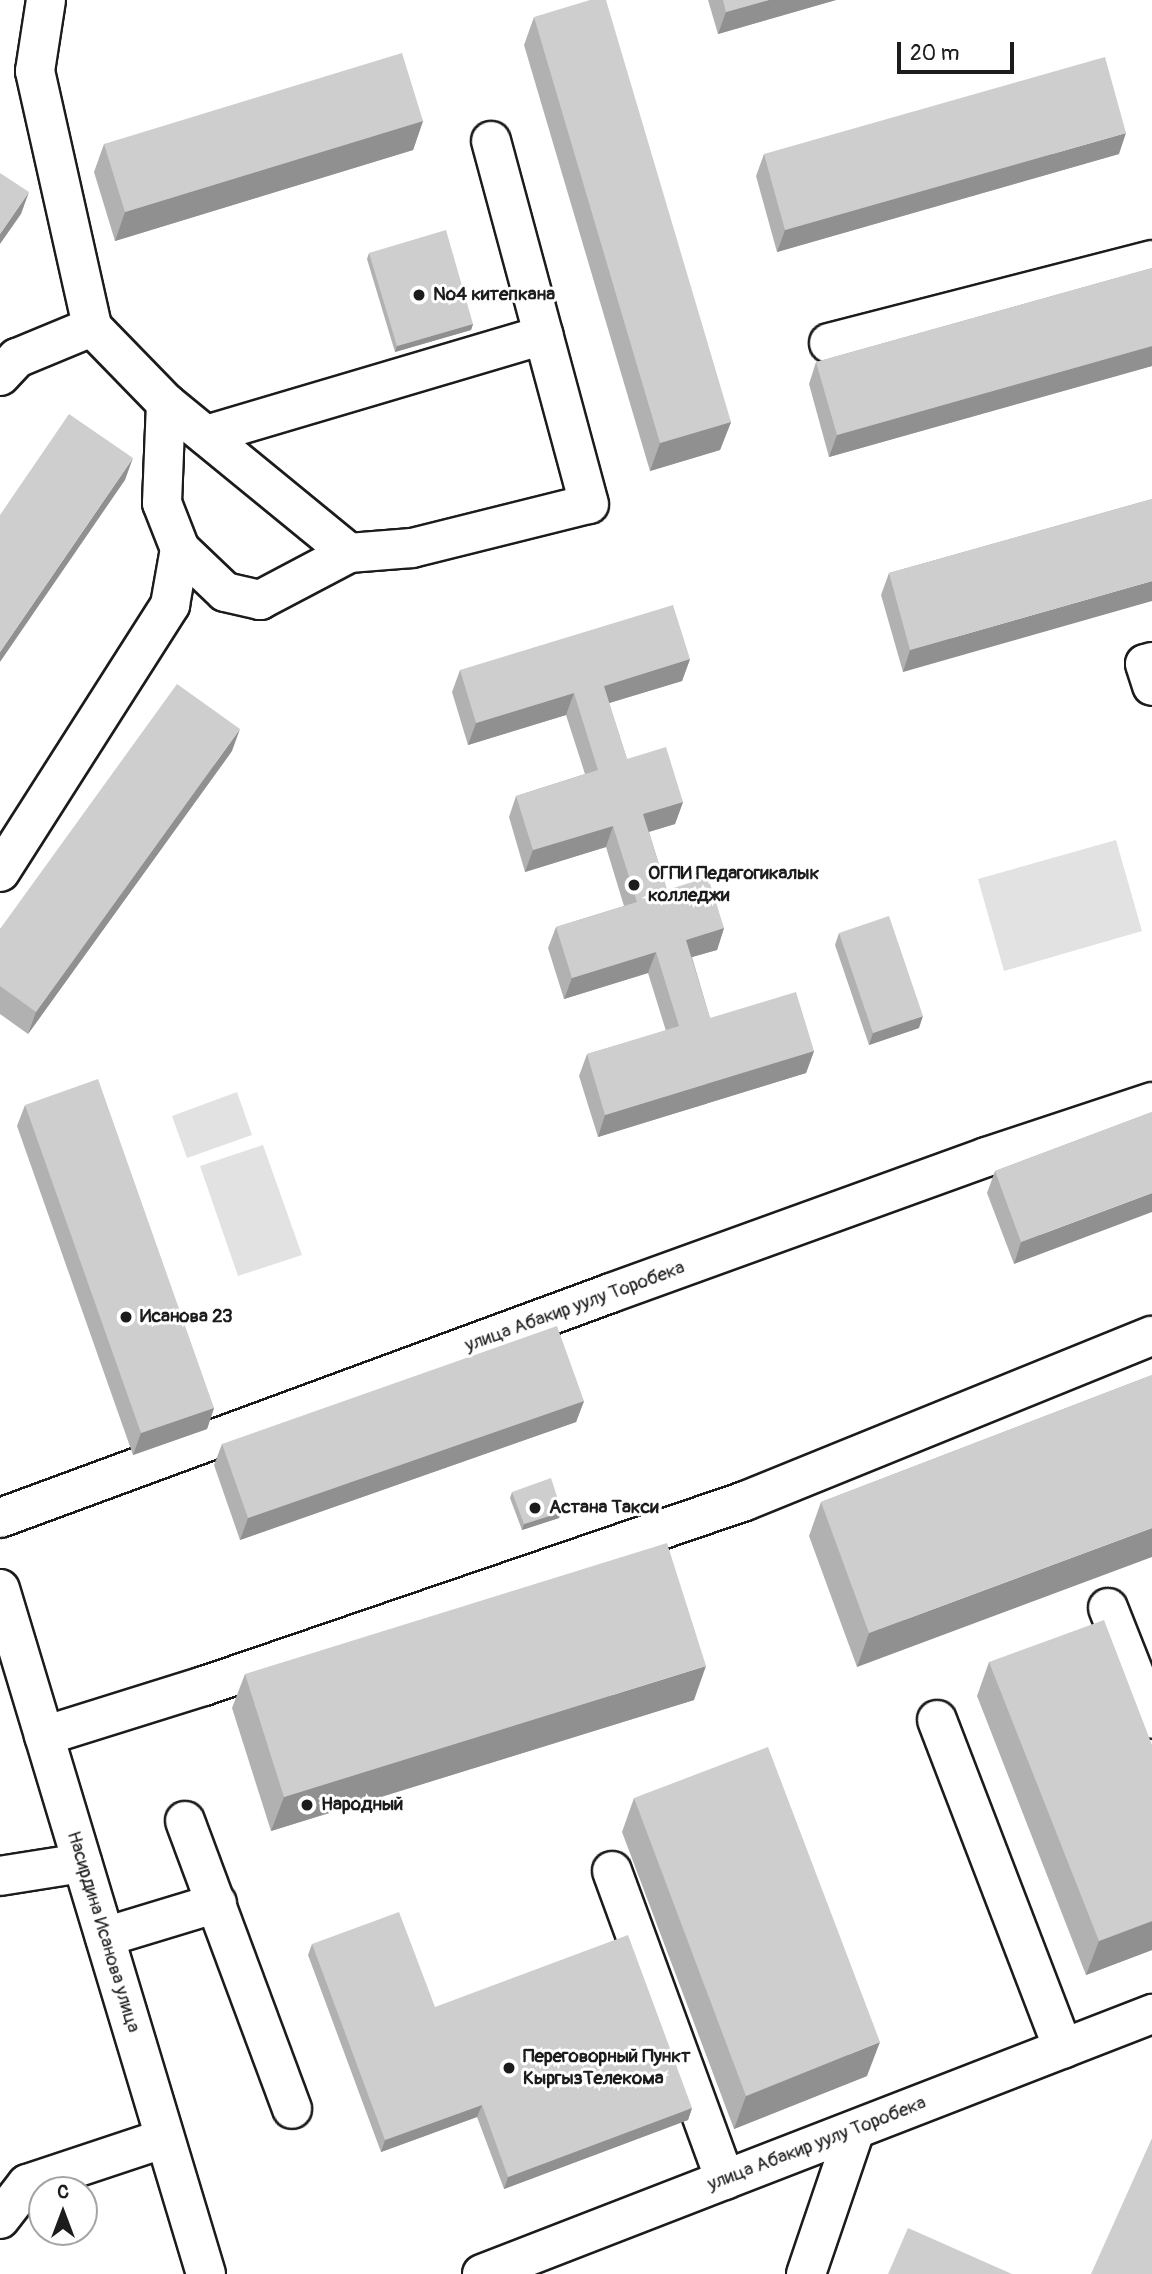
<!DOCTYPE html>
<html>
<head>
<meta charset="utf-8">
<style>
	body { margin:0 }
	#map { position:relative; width:1152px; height:2274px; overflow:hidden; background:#fff; font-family:Pangolin,sans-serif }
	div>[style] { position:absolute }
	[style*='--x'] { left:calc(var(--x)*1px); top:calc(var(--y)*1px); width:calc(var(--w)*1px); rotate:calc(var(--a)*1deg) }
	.green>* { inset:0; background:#e2e2e2 }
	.roads { filter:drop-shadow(2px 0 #1c1c1c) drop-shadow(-2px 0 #1c1c1c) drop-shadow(0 2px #1c1c1c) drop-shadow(0 -2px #1c1c1c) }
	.minor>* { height:38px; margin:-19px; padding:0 19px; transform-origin:19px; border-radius:19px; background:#fff }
	.major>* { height:38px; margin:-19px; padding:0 19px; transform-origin:19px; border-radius:19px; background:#fff }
	.wall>* { inset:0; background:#b1b1b1 }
	.shaded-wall>* { inset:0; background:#909090 }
	.building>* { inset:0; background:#cecece }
	.dots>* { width:19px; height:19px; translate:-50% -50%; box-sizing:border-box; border:4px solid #fff; border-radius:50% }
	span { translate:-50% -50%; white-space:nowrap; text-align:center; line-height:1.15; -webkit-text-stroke:6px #fff; paint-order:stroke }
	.poi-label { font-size:19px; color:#1c1c1c; font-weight:700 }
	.left { translate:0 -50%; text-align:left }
	.street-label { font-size:19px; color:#1c1c1c }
	.north { position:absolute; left:28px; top:2176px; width:70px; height:70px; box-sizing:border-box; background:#fff; border:2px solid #a4a4a4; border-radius:50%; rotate:0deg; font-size:19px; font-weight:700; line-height:28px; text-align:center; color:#1c1c1c }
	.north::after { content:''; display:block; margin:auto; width:24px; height:32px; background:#1c1c1c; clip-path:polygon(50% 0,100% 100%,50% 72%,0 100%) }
	.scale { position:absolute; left:897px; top:42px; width:117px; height:32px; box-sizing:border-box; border:4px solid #1c1c1c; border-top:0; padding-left:9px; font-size:21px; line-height:24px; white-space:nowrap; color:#1c1c1c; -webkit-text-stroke:5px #fff; paint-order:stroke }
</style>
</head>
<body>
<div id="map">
	<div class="green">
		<i style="clip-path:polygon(1116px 840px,1142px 931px,1004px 971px,978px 879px)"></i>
		<i style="clip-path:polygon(237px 1092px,252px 1135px,187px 1158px,172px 1116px)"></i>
		<i style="clip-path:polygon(263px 1145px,302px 1255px,238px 1276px,200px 1166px)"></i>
	</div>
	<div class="roads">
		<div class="minor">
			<i style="--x:46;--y:0;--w:72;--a:98.8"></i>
			<i style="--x:35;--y:71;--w:262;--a:77.4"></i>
			<i style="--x:92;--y:327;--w:106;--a:45.8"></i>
			<i style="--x:166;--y:403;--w:237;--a:39.3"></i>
			<i style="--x:349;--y:553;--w:63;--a:-4.5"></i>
			<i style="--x:412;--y:548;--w:182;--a:-14"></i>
			<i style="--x:589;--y:504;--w:376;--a:-105.1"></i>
			<i style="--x:829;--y:343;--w:333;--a:-14.4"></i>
			<i style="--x:0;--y:376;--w:25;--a:-47"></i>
			<i style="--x:17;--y:358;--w:81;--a:-22.5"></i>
			<i style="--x:166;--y:403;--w:100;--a:92.3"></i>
			<i style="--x:162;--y:503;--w:49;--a:68.6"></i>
			<i style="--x:180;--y:549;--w:62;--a:43.7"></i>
			<i style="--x:225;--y:592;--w:36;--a:13"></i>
			<i style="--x:260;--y:600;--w:101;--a:-27.8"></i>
			<i style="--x:206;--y:435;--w:352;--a:-16.5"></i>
			<i style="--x:1152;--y:662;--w:7;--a:164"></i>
			<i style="--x:1145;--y:664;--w:23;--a:72"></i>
			<i style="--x:0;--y:872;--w:317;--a:-57.5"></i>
			<i style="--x:170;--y:605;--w:57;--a:-79.9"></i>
			<i style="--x:0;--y:1518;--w:651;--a:-20.22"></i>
			<i style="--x:611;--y:1293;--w:399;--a:-19.9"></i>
			<i style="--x:986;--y:1157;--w:175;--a:-18.3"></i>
			<i style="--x:1108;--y:1608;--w:119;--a:68.4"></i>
			<i style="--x:937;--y:1720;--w:352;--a:69"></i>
			<i style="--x:44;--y:1736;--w:168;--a:-17.4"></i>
			<i style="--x:204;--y:1686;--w:572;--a:-18.88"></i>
			<i style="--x:745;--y:1501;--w:439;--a:-22.1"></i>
			<i style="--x:185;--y:1821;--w:307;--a:69.6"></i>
			<i style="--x:612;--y:1871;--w:329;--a:69.9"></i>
			<i style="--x:0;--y:1876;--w:83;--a:-9"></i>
			<i style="--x:105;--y:1937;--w:117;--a:-16.9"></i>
			<i style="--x:0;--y:2219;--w:44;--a:-52.4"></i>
			<i style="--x:27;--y:2184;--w:145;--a:-18.4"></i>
			<i style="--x:482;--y:2274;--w:719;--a:-21.21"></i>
			<i style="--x:806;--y:2274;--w:152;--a:-71.2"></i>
		</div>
		<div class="major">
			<i style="--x:0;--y:1589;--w:715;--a:73.26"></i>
		</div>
	</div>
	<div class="wall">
		<i style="clip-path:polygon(708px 0,836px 0,718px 34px)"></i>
		<i style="clip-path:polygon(534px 17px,731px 422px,720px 450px,650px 471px,524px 45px)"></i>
		<i style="clip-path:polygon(423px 121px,413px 150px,115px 241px,94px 172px,104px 144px)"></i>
		<i style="clip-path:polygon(764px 154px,1119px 154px,777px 252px,756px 176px)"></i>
		<i style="clip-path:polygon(369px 253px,473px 324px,471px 330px,395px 352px,367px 259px)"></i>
		<i style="clip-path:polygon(1152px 268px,1152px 366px,829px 457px,809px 384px,816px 362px)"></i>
		<i style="clip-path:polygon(1152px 499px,903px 672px,881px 595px,889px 573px)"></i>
		<i style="clip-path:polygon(690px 659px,682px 681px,609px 703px,627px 759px,683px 802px,675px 824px,649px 832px,667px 890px,724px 928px,717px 950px,692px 957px,710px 1018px,814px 1051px,806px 1073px,598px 1137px,579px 1076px,587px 1054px,666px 1031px,648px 973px,564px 999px,548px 948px,556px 927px,624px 906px,606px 847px,525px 872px,509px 817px,516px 796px,585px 774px,566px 715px,468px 745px,452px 692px,460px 670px)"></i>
		<i style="clip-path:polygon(232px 751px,28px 1034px,0 1014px,0 929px)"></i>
		<i style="clip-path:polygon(839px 933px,919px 1028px,869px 1045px,835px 945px)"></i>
		<i style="clip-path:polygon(25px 1105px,214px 1408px,207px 1429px,133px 1455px,17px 1126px)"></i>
		<i style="clip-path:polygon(1152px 1112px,1014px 1264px,987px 1193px,995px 1171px)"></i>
		<i style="clip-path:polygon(1152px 1375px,857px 1667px,809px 1536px,821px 1502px)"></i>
		<i style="clip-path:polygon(584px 1401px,576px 1422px,240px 1540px,214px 1465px,222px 1444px)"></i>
		<i style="clip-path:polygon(512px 1492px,559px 1518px,522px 1530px,510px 1498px)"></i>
		<i style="clip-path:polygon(989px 1662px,1152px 1745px,1152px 1950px,1086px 1975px,977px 1696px)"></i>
		<i style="clip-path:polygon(245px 1674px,694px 1700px,271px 1831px,232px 1708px)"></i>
		<i style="clip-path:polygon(634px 1798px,867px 2076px,734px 2129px,622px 1832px)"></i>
		<i style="clip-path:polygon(312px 1944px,435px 2007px,692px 2108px,688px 2120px,504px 2189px,477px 2117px,381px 2152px,308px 1955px)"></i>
	</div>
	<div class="shaded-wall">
		<i style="clip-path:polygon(769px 0,836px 0,718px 34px,726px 12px)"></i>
		<i style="clip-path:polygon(423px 121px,413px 150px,115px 241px,125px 212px)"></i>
		<i style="clip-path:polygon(1126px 133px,1119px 154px,777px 252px,785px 230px)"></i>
		<i style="clip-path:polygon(29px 192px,21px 214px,0 244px,0 234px)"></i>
		<i style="clip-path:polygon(473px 324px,471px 330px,395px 352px,397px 346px)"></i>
		<i style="clip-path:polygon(1152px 346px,1152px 366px,829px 457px,837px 435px)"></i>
		<i style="clip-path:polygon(731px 422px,720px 450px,650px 471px,660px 443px)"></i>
		<i style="clip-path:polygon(133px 458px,125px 480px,0 662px,0 652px)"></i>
		<i style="clip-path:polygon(1152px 581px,1152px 601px,903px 672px,910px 650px)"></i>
		<i style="clip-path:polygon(690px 659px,682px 681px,596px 707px,604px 686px)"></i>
		<i style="clip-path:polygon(574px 693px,566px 715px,468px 745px,476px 723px)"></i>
		<i style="clip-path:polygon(240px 729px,232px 751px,28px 1034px,36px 1012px)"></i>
		<i style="clip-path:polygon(683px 802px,675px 824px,635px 836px,643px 814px)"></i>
		<i style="clip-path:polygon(613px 826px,606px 847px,525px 872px,533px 850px)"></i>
		<i style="clip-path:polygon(724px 928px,717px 950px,678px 961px,686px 940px)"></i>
		<i style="clip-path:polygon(656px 952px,648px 973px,564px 999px,572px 978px)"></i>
		<i style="clip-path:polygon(923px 1016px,919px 1028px,869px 1045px,873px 1033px)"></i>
		<i style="clip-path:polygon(814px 1051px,806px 1073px,598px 1137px,605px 1115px)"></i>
		<i style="clip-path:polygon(1152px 1193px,1152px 1212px,1014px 1264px,1021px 1242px)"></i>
		<i style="clip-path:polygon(584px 1401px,576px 1422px,240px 1540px,248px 1518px)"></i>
		<i style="clip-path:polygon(214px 1408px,207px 1429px,133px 1455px,141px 1433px)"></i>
		<i style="clip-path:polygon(562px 1512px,559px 1518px,522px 1530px,524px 1524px)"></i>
		<i style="clip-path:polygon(1152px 1528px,1152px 1557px,857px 1667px,869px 1633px)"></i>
		<i style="clip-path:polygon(706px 1666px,694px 1700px,271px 1831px,284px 1797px)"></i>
		<i style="clip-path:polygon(1152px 1921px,1152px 1950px,1086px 1975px,1099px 1941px)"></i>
		<i style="clip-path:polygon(880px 2042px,867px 2076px,734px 2129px,746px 2096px)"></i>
		<i style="clip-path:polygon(482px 2105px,477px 2117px,381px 2152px,385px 2140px)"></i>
		<i style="clip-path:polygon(692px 2108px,688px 2120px,504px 2189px,508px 2177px)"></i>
	</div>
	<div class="building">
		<i style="clip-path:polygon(590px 0,606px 0,731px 422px,660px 443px,534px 17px)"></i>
		<i style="clip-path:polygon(723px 0,769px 0,726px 12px)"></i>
		<i style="clip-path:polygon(402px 53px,423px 121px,125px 212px,104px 144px)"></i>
		<i style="clip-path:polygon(1105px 57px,1126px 133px,785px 230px,764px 154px)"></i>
		<i style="clip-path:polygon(0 173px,29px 192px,0 234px)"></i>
		<i style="clip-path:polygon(446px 230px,473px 324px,397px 346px,369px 253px)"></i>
		<i style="clip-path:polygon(1152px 268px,1152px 346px,837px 435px,816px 362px)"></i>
		<i style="clip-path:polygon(69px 414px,133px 458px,0 652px,0 515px)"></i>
		<i style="clip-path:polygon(1152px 499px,1152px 581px,910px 650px,889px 573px)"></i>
		<i style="clip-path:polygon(673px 605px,690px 659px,604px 686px,627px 759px,666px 747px,683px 802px,643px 814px,667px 890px,708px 877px,724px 928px,686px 940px,710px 1018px,796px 992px,814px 1051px,605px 1115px,587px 1054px,679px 1026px,656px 952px,572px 978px,556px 927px,637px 902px,613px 826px,533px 850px,516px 796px,598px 770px,574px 693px,476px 723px,460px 670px)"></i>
		<i style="clip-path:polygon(177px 684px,240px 729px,36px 1012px,0 986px,0 929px)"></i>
		<i style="clip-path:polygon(889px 916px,923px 1016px,873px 1033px,839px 933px)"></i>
		<i style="clip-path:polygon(98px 1079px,214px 1408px,141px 1433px,25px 1105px)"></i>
		<i style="clip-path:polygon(1152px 1112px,1152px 1193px,1021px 1242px,995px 1171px)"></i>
		<i style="clip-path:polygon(557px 1326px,584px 1401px,248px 1518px,222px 1444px)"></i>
		<i style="clip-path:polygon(1152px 1375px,1152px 1528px,869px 1633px,821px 1502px)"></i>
		<i style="clip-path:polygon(551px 1478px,562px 1512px,524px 1524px,512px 1492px)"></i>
		<i style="clip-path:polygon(667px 1543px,706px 1666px,284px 1797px,245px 1674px)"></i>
		<i style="clip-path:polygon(1104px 1620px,1152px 1745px,1152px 1921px,1099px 1941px,989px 1662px)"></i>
		<i style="clip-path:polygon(768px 1747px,880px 2042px,746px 2096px,634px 1798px)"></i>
		<i style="clip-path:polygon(399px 1912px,435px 2007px,628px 1935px,692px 2108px,508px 2177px,482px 2105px,385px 2140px,312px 1944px)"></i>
		<i style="clip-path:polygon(1152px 2138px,1152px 2274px,1091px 2274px)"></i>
		<i style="clip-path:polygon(908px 2228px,1012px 2274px,888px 2274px)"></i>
	</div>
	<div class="dots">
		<i style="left:419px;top:295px;background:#1c1c1c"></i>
		<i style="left:634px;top:885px;background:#1c1c1c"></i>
		<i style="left:126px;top:1317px;background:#1c1c1c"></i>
		<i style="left:535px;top:1508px;background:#1c1c1c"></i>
		<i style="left:307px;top:1805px;background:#1c1c1c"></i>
		<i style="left:509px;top:2068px;background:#1c1c1c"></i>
	</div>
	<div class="poi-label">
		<span class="left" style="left:433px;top:295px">№4 китепкана</span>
		<span class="left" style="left:648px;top:885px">ОГПИ Педагогикалык<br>колледжи</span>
		<span class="left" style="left:140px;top:1317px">Исанова 23</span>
		<span class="left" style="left:549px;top:1508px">Астана Такси</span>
		<span class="left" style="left:321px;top:1805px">Народный</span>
		<span class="left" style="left:523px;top:2068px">Переговорный Пункт<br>КыргызТелекома</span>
	</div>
	<div class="street-label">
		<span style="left:575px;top:1307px;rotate:-20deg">улица Абакир уулу Торобека</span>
		<span style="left:103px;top:1932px;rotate:73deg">Насирдина Исанова улица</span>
		<span style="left:817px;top:2144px;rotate:-21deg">улица Абакир уулу Торобека</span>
	</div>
	<div class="north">С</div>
	<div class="scale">20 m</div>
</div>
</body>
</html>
